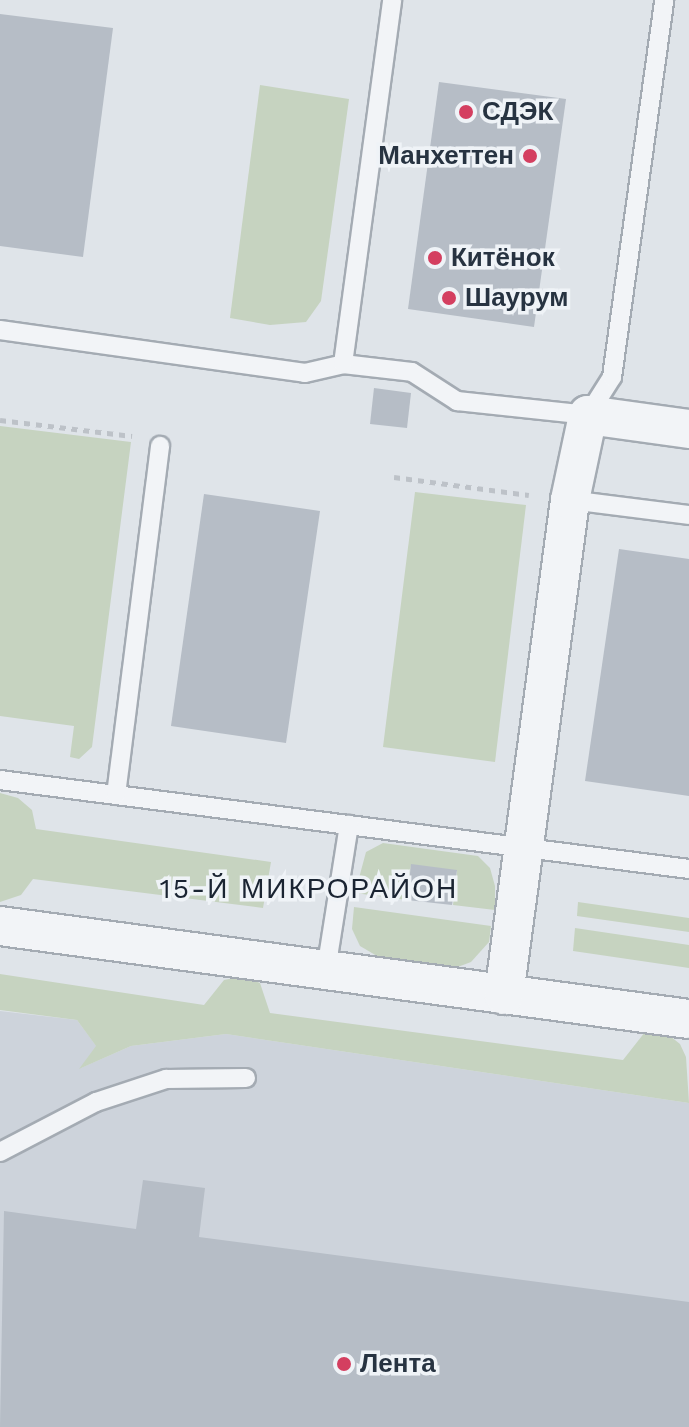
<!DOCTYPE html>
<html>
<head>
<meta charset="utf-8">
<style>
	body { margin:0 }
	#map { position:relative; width:689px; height:1427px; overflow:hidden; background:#dfe4e9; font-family:"Work Sans",sans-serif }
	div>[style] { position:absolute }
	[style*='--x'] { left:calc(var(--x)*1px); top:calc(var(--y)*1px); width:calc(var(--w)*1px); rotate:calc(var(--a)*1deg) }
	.built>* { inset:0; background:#cdd3db }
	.green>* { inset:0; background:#c6d3c0 }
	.building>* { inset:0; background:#b6bdc6 }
	.path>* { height:5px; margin-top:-2.5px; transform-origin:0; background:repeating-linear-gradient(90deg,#bdc2c8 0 6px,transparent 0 12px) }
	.roads { filter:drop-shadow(2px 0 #a4abb3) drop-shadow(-2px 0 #a4abb3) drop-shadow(0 2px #a4abb3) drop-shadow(0 -2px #a4abb3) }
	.service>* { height:18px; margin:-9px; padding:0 9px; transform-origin:9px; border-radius:9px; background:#f2f4f7 }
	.minor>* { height:38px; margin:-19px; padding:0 19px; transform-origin:19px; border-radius:19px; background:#f2f4f7 }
	.dots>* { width:22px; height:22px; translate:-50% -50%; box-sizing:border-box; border:4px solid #eff3f7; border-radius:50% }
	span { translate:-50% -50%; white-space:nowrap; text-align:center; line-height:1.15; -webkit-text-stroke:7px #eff3f7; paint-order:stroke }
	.poi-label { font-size:26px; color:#273341; font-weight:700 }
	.left { translate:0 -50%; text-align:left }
	.right { translate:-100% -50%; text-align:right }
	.neighbourhood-label { font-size:28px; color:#1a2432; letter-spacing:2px }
</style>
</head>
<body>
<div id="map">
	<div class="built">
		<i style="clip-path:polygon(0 1011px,77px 1020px,97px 1047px,81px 1068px,131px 1046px,226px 1034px,689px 1103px,689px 1427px,0 1427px)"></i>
	</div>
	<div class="green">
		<i style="clip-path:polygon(260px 85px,349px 99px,321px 301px,306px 322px,270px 325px,230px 318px)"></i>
		<i style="clip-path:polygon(0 426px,131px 442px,92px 747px,79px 759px,70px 757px,74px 726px,0 716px)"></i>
		<i style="clip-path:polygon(415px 492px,526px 505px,495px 762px,383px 747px)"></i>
		<i style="clip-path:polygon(0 793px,18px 798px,32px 810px,36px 829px,271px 862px,263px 908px,33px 879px,21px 895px,0 902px)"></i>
		<i style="clip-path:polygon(383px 843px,478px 856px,490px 868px,495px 886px,495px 910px,453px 905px,457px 871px,411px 865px,407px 900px,355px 893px,366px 852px)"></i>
		<i style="clip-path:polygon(578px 902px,689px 918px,689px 932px,577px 916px)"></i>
		<i style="clip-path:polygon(354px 907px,491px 926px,489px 942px,471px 962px,455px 968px,377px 956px,360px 946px,352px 929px)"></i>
		<i style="clip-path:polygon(575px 928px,689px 945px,689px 968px,573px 951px)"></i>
		<i style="clip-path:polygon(0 974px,204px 1005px,224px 980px,244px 976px,260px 983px,270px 1013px,623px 1060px,645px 1032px,665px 1032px,680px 1044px,686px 1057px,689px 1103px,226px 1034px,131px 1046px,79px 1069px,96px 1046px,77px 1020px,0 1010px)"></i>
	</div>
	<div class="building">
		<i style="clip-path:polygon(0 14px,113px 28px,83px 257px,0 246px)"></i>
		<i style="clip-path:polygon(439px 82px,566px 99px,534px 327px,408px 309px)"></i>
		<i style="clip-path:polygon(374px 388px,411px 393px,407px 428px,370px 424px)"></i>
		<i style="clip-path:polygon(204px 494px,320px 511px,286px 743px,171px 726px)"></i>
		<i style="clip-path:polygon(619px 549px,689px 559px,689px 796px,585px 781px)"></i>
		<i style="clip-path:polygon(411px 864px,457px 870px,452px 905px,407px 900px)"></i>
		<i style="clip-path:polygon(143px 1180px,205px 1188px,199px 1237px,689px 1302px,689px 1427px,0 1427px,4px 1211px,136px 1229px)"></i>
	</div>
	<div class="path">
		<i style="--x:0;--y:420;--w:133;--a:6.9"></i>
		<i style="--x:394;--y:477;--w:136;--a:7.6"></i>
	</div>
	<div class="roads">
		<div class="service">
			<i style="--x:0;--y:330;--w:308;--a:8"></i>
			<i style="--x:305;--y:373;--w:39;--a:-13"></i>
			<i style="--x:343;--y:364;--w:69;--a:6.6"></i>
			<i style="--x:412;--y:372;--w:54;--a:32.8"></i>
			<i style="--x:457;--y:401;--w:132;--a:6.1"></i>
			<i style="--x:588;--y:415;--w:45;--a:-57.7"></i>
			<i style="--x:612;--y:377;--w:381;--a:-82.1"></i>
			<i style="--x:343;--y:364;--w:367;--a:-82.3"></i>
			<i style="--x:570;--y:500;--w:120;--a:7.2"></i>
			<i style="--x:0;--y:780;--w:695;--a:7.36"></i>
			<i style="--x:116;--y:795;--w:352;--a:-82.8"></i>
			<i style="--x:326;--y:970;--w:147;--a:-81"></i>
			<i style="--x:0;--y:1152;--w:108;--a:-27.5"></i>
			<i style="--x:96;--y:1102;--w:74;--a:-18.2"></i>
			<i style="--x:166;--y:1079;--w:80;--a:-0.7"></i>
		</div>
		<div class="minor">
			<i style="--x:0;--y:926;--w:695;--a:7.69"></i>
			<i style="--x:504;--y:995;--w:499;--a:-82.4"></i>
			<i style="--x:570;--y:500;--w:87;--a:-78"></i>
			<i style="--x:588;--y:415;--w:102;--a:7.9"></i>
		</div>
	</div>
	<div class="dots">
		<i style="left:466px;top:112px;background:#d43f60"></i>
		<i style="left:530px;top:156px;background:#d43f60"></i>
		<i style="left:435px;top:258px;background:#d43f60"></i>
		<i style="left:449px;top:298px;background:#d43f60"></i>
		<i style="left:344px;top:1364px;background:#d43f60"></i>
	</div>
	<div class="poi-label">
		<span class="left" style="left:482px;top:112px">СДЭК</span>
		<span class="right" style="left:514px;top:156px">Манхеттен</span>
		<span class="left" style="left:451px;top:258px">Китёнок</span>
		<span class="left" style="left:465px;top:298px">Шаурум</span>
		<span class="left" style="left:360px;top:1364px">Лента</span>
	</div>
	<div class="neighbourhood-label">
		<span style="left:309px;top:889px">15-Й МИКРОРАЙОН</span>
	</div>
</div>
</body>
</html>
